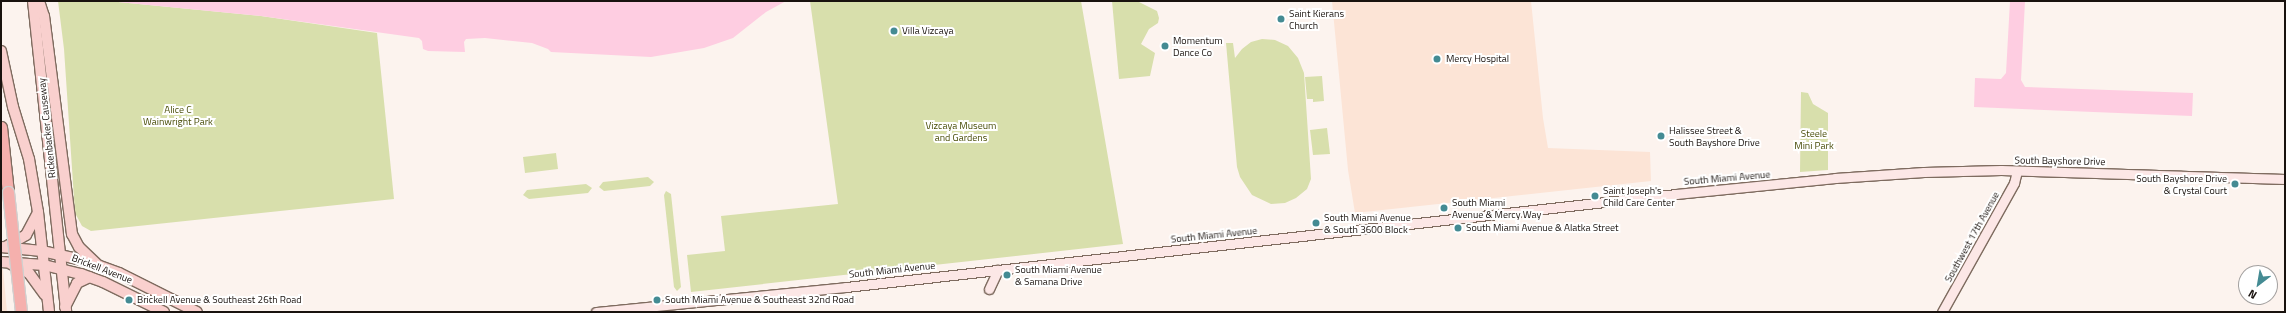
<!DOCTYPE html>
<html>
<head>
<meta charset="utf-8">
<style>
	body { margin:0 }
	#map { position:relative; width:2286px; height:313px; overflow:hidden; background:#fcf3ee; font-family:"Titillium Web",sans-serif }
	div>[style] { position:absolute }
	[style*='--x'] { left:calc(var(--x)*1px); top:calc(var(--y)*1px); width:calc(var(--w)*1px); rotate:calc(var(--a)*1deg) }
	.built>* { inset:0; background:#fce4d6 }
	.green>* { inset:0; background:#d8dfac }
	.water>* { inset:0; background:#fecde1 }
	.roads { filter:drop-shadow(1px 0 #7e6b5f) drop-shadow(-1px 0 #7e6b5f) drop-shadow(0 1px #7e6b5f) drop-shadow(0 -1px #7e6b5f) }
	.secondary>* { height:9px; margin:-4.5px; padding:0 4.5px; transform-origin:4.5px; border-radius:4.5px; background:#fce7e6 }
	.primary>* { height:10px; margin:-5px; padding:0 5px; transform-origin:5px; border-radius:5px; background:#f9d0ce }
	.motorway>* { height:11px; margin:-5.5px; padding:0 5.5px; transform-origin:5.5px; border-radius:5.5px; background:#f5b0ad }
	.bridges { filter:drop-shadow(1px 0 #d1d0cf) drop-shadow(-1px 0 #d1d0cf) drop-shadow(0 1px #d1d0cf) drop-shadow(0 -1px #d1d0cf) }
	.motorway-bridge>* { height:11px; margin:-5.5px; padding:0 5.5px; transform-origin:5.5px; border-radius:5.5px; background:#f5b0ad }
	.dots>* { width:11px; height:11px; translate:-50% -50%; box-sizing:border-box; border:2px solid #fff; border-radius:50% }
	span { translate:-50% -50%; white-space:nowrap; text-align:center; line-height:1.15; -webkit-text-stroke:4px #fff; paint-order:stroke }
	.poi-label { font-size:10px; color:#19120e }
	.left { translate:0 -50%; text-align:left }
	.right { translate:-100% -50%; text-align:right }
	.park-label { font-size:10px; color:#494d09 }
	.street-label { font-size:10px; color:#19120e }
	.frame { position:absolute; inset:0; border:2px solid #19120e; pointer-events:none }
	.north { position:absolute; left:2238px; top:265px; width:40px; height:40px; box-sizing:border-box; background:#fff; border:1px solid #a3a09f; border-radius:50%; rotate:211deg; font-size:11px; font-weight:700; line-height:16px; text-align:center; color:#19120e }
	.north::after { content:''; display:block; margin:auto; width:14px; height:18px; background:#448b93; clip-path:polygon(50% 0,100% 100%,50% 72%,0 100%) }
</style>
</head>
<body>
<div id="map">
	<div class="built">
		<i style="clip-path:polygon(1332px 1px,1531px 1px,1543px 118px,1548px 148px,1650px 152px,1651px 181px,1355px 213px,1348px 170px)"></i>
		<i style="clip-path:polygon(1px 269px,3px 269px,7px 312px,1px 312px)"></i>
	</div>
	<div class="green">
		<i style="clip-path:polygon(58px 1px,108px 1px,261px 16px,377px 33px,394px 199px,91px 231px,82px 226px,75px 213px,64px 49px)"></i>
		<i style="clip-path:polygon(810px 1px,1081px 1px,1123px 244px,691px 292px,687px 255px,725px 251px,721px 216px,838px 204px)"></i>
		<i style="clip-path:polygon(1112px 1px,1137px 1px,1157px 11px,1159px 18px,1158px 23px,1149px 29px,1141px 44px,1155px 53px,1150px 76px,1119px 79px)"></i>
		<i style="clip-path:polygon(1262px 39px,1275px 40px,1288px 46px,1298px 58px,1304px 73px,1311px 179px,1307px 189px,1296px 198px,1285px 203px,1271px 204px,1252px 195px,1240px 177px,1237px 167px,1226px 43px,1233px 43px,1235px 58px,1242px 49px,1251px 42px)"></i>
		<i style="clip-path:polygon(1322px 76px,1324px 101px,1313px 102px,1313px 99px,1307px 99px,1305px 77px)"></i>
		<i style="clip-path:polygon(1801px 92px,1808px 93px,1813px 104px,1828px 113px,1828px 170px,1800px 172px)"></i>
		<i style="clip-path:polygon(1327px 128px,1330px 154px,1313px 155px,1310px 130px)"></i>
		<i style="clip-path:polygon(556px 153px,558px 169px,525px 173px,523px 157px)"></i>
		<i style="clip-path:polygon(648px 177px,654px 182px,650px 186px,604px 191px,599px 187px,603px 182px)"></i>
		<i style="clip-path:polygon(586px 184px,592px 188px,588px 193px,529px 199px,523px 195px,527px 190px)"></i>
		<i style="clip-path:polygon(666px 191px,671px 194px,681px 287px,677px 291px,674px 287px,664px 195px)"></i>
	</div>
	<div class="water">
		<i style="clip-path:polygon(108px 1px,786px 1px,766px 12px,733px 38px,704px 48px,651px 57px,551px 52px,548px 49px,532px 43px,485px 38px,466px 39px,464px 42px,465px 52px,428px 51px,423px 49px,422px 41px,419px 38px,261px 16px)"></i>
		<i style="clip-path:polygon(2010px 1px,2025px 1px,2021px 80px,2025px 87px,2193px 93px,2192px 116px,1974px 107px,1975px 78px,2001px 79px,2006px 73px)"></i>
	</div>
	<div class="roads">
		<div class="secondary">
			<i style="--x:989;--y:289;--w:21;--a:-65"></i>
			<i style="--x:596;--y:312;--w:251;--a:-5.7"></i>
			<i style="--x:846;--y:287;--w:835;--a:-6.39"></i>
			<i style="--x:1676;--y:194;--w:160;--a:-5.7"></i>
			<i style="--x:1835;--y:178;--w:89;--a:-3.9"></i>
			<i style="--x:1924;--y:172;--w:77;--a:-1.5"></i>
			<i style="--x:2001;--y:170;--w:284;--a:1.8"></i>
			<i style="--x:1942;--y:312;--w:148;--a:-60.8"></i>
			<i style="--x:2014;--y:183;--w:12;--a:-76"></i>
		</div>
		<div class="primary">
			<i style="--x:33;--y:1;--w:313;--a:83.9"></i>
			<i style="--x:39;--y:1;--w:16;--a:72"></i>
			<i style="--x:44;--y:16;--w:220;--a:82.7"></i>
			<i style="--x:72;--y:234;--w:15;--a:62"></i>
			<i style="--x:79;--y:247;--w:28;--a:44"></i>
			<i style="--x:1;--y:51;--w:57;--a:77.9"></i>
			<i style="--x:13;--y:107;--w:54;--a:72.9"></i>
			<i style="--x:29;--y:159;--w:54;--a:80.4"></i>
			<i style="--x:38;--y:212;--w:101;--a:83.7"></i>
			<i style="--x:7;--y:246;--w:22;--a:-30"></i>
			<i style="--x:26;--y:235;--w:24;--a:-62"></i>
			<i style="--x:1;--y:247;--w:41;--a:5.6"></i>
			<i style="--x:42;--y:251;--w:45;--a:12.8"></i>
			<i style="--x:86;--y:261;--w:35;--a:20"></i>
			<i style="--x:119;--y:273;--w:87;--a:26.6"></i>
			<i style="--x:1;--y:262;--w:43;--a:4"></i>
			<i style="--x:44;--y:265;--w:38;--a:14"></i>
			<i style="--x:81;--y:274;--w:23;--a:20"></i>
			<i style="--x:103;--y:282;--w:68;--a:26.2"></i>
			<i style="--x:11;--y:264;--w:20;--a:27"></i>
			<i style="--x:29;--y:273;--w:27;--a:54"></i>
			<i style="--x:65;--y:307;--w:27;--a:-63"></i>
			<i style="--x:77;--y:283;--w:14;--a:-25"></i>
		</div>
		<div class="motorway">
			<i style="--x:1;--y:127;--w:65;--a:83.9"></i>
		</div>
	</div>
	<div class="bridges">
		<div class="motorway-bridge">
			<i style="--x:8;--y:192;--w:121;--a:83.8"></i>
		</div>
	</div>
	<div class="dots">
		<i style="left:1281px;top:19px;background:#448b93"></i>
		<i style="left:894px;top:31px;background:#448b93"></i>
		<i style="left:1165px;top:46px;background:#448b93"></i>
		<i style="left:1437px;top:59px;background:#448b93"></i>
		<i style="left:1661px;top:136px;background:#448b93"></i>
		<i style="left:2235px;top:184px;background:#448b93"></i>
		<i style="left:1595px;top:196px;background:#448b93"></i>
		<i style="left:1444px;top:208px;background:#448b93"></i>
		<i style="left:1316px;top:223px;background:#448b93"></i>
		<i style="left:1458px;top:228px;background:#448b93"></i>
		<i style="left:1007px;top:275px;background:#448b93"></i>
		<i style="left:129px;top:300px;background:#448b93"></i>
		<i style="left:657px;top:300px;background:#448b93"></i>
	</div>
	<div class="poi-label">
		<span class="left" style="left:1289px;top:19px">Saint Kierans<br>Church</span>
		<span class="left" style="left:902px;top:31px">Villa Vizcaya</span>
		<span class="left" style="left:1173px;top:46px">Momentum<br>Dance Co</span>
		<span class="left" style="left:1446px;top:59px">Mercy Hospital</span>
		<span class="left" style="left:1669px;top:136px">Halissee Street &amp;<br>South Bayshore Drive</span>
		<span class="right" style="left:2227px;top:184px">South Bayshore Drive<br>&amp; Crystal Court</span>
		<span class="left" style="left:1603px;top:196px">Saint Joseph's<br>Child Care Center</span>
		<span class="left" style="left:1452px;top:208px">South Miami<br>Avenue &amp; Mercy Way</span>
		<span class="left" style="left:1324px;top:223px">South Miami Avenue<br>&amp; South 3600 Block</span>
		<span class="left" style="left:1466px;top:228px">South Miami Avenue &amp; Alatka Street</span>
		<span class="left" style="left:1015px;top:275px">South Miami Avenue<br>&amp; Samana Drive</span>
		<span class="left" style="left:137px;top:300px">Brickell Avenue &amp; Southeast 26th Road</span>
		<span class="left" style="left:665px;top:300px">South Miami Avenue &amp; Southeast 32nd Road</span>
	</div>
	<div class="park-label">
		<span style="left:178px;top:115px">Alice C<br>Wainwright Park</span>
		<span style="left:961px;top:131px">Vizcaya Museum<br>and Gardens</span>
		<span style="left:1814px;top:139px">Steele<br>Mini Park</span>
	</div>
	<div class="street-label">
		<span style="left:47px;top:128px;rotate:-96deg">Rickenbacker Causeway</span>
		<span style="left:2060px;top:161px;rotate:1deg">South Bayshore Drive</span>
		<span style="left:1727px;top:178px;rotate:-5deg">South Miami Avenue</span>
		<span style="left:1214px;top:235px;rotate:-6deg">South Miami Avenue</span>
		<span style="left:1972px;top:237px;rotate:-61deg">Southwest 17th Avenue</span>
		<span style="left:102px;top:269px;rotate:21deg">Brickell Avenue</span>
		<span style="left:892px;top:270px;rotate:-6deg">South Miami Avenue</span>
	</div>
	<div class="frame"></div>
	<div class="north">N</div>
</div>
</body>
</html>
